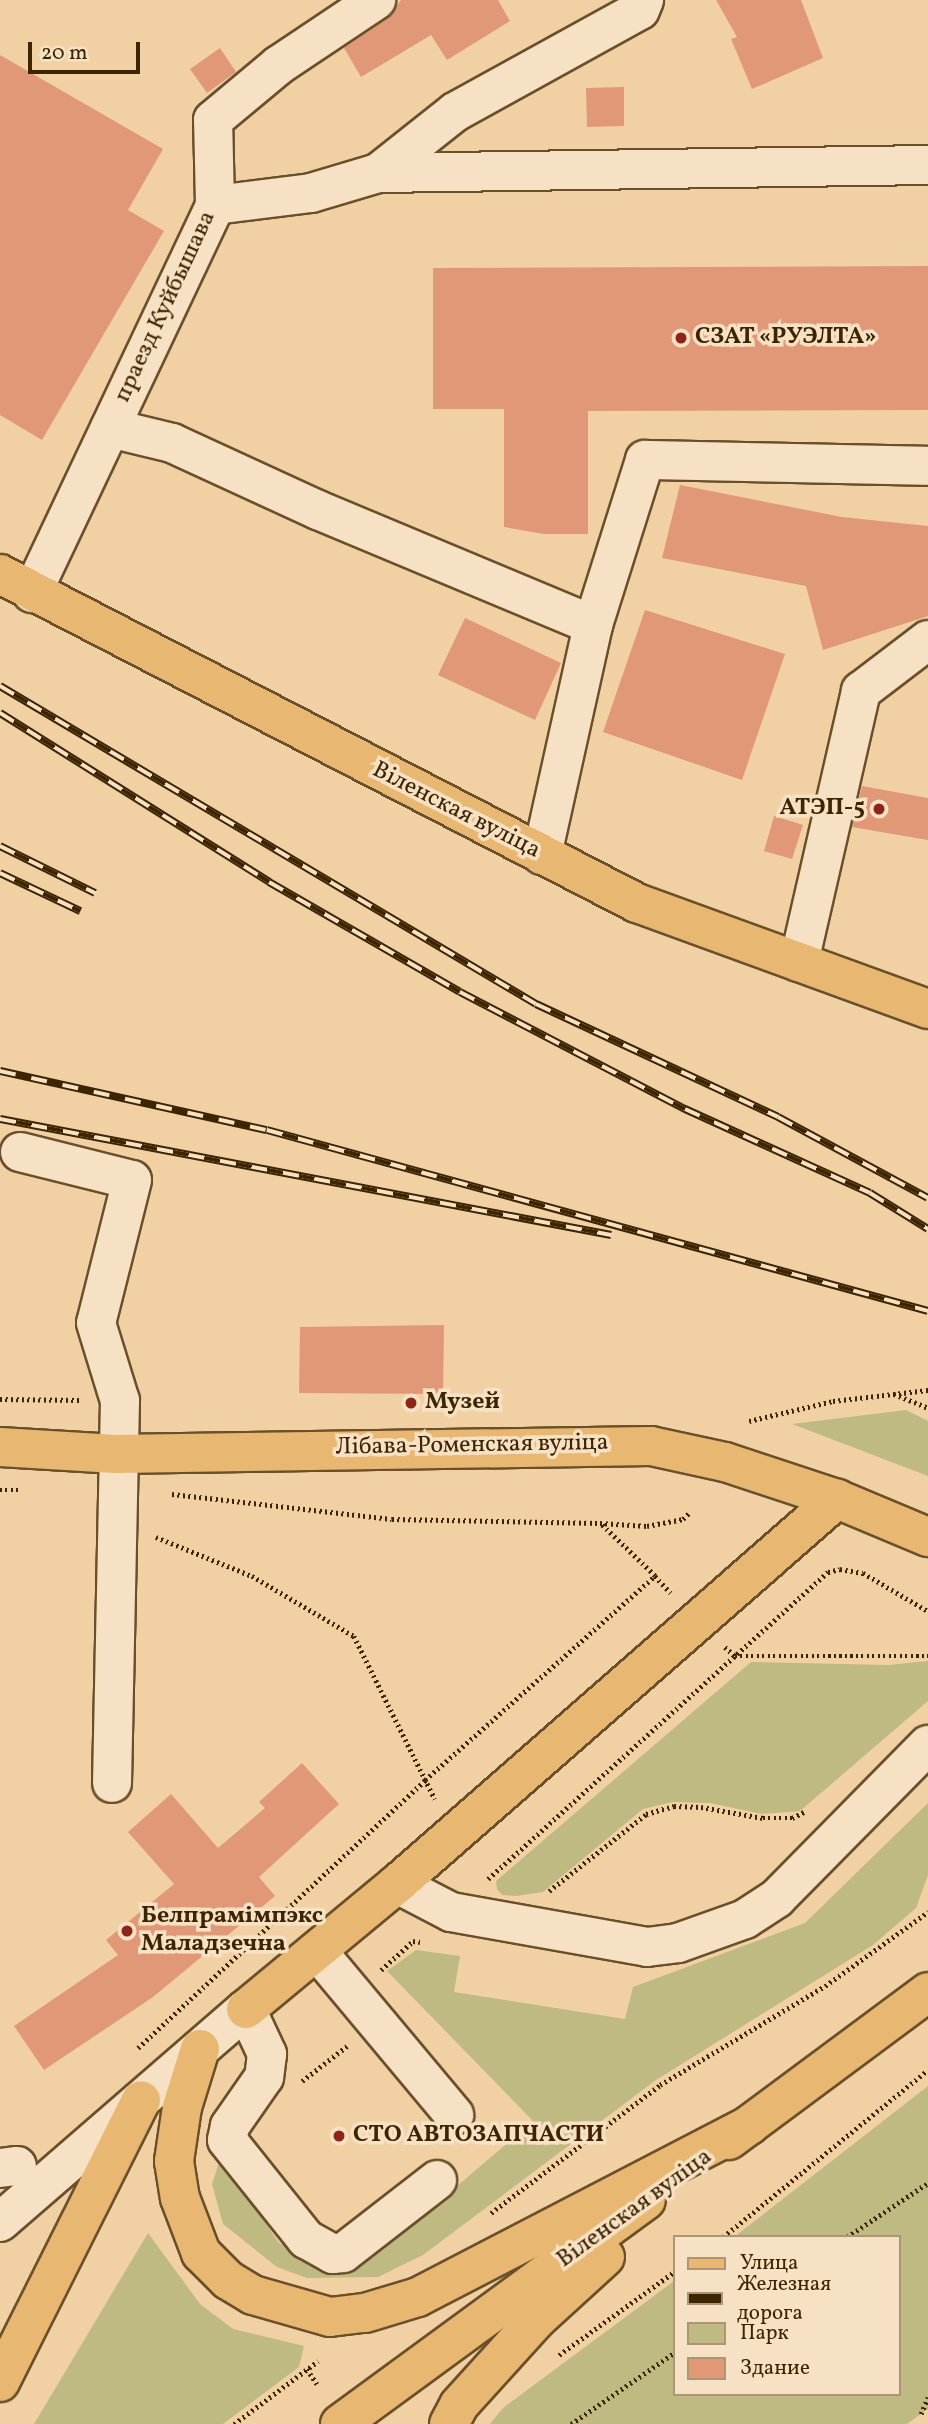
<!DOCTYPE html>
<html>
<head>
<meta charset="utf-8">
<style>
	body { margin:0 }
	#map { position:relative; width:928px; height:2424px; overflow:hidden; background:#f1d1a4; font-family:Vollkorn,serif }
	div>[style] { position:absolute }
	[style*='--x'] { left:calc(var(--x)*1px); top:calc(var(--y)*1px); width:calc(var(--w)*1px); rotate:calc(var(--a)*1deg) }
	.green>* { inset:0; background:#beba82 }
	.building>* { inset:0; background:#e19876 }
	.path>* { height:4.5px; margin-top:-2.25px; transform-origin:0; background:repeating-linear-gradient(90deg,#3d2502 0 2px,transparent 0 5.5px) }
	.roads { filter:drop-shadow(2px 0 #6a502a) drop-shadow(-2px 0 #6a502a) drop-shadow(0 2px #6a502a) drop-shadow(0 -2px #6a502a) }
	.minor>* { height:38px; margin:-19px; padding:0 19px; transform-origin:19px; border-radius:19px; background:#f6e1c4 }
	.major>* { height:38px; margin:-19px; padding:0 19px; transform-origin:19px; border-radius:19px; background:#e8b872 }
	.rail>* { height:8px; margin-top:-4px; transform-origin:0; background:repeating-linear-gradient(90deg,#f6e1c4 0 16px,#3d2502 0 32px); box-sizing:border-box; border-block:2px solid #3d2502 }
	.dots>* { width:19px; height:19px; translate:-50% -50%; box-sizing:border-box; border:4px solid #f6e1c4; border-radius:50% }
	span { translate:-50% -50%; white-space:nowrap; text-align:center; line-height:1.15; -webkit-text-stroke:7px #f6e1c4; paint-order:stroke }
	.street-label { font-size:24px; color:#3d2502 }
	.poi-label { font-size:24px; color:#3d2502; font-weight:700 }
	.left { translate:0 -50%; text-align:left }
	.right { translate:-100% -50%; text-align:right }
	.legend { position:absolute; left:673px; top:2235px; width:228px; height:161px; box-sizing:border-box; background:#f6e1c4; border:2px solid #ac9676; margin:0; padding:9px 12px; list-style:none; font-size:21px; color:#3d2502 }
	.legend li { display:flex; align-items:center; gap:14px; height:35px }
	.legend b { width:35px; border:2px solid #ac9676 }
	.scale { position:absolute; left:28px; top:42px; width:112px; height:32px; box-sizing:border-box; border:4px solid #3d2502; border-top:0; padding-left:9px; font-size:21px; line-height:24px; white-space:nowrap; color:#3d2502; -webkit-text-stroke:5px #f6e1c4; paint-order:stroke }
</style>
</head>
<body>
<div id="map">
	<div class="green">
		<i style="clip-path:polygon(906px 1410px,928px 1421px,928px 1476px,792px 1424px)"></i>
		<i style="clip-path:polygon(928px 1661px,928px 1701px,800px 1811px,762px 1814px,710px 1803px,673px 1802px,643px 1809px,543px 1892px,516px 1896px,502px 1895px,497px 1889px,496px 1881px,751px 1662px,888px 1665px)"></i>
		<i style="clip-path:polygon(928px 1803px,928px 1875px,916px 1908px,873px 1945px,656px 2080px,423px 2255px,378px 2277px,307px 2278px,277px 2267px,223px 2224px,212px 2184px,221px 2156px,279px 2243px,326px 2263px,381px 2251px,533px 2121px,387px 1971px,416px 1950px,460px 1956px,454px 1992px,625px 2019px,633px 1987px,805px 1923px)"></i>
		<i style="clip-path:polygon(928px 2086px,928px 2409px,907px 2424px,490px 2424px,503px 2408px,674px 2281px,674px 2394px,898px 2394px,898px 2237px,734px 2237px)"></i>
		<i style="clip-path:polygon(148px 2233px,200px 2304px,233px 2329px,304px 2346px,299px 2367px,223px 2424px,34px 2424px)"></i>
	</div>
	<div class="building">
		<i style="clip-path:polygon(401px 0,498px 0,510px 21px,447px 60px,431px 35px,361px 77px,344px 48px,388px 18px)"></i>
		<i style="clip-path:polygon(716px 0,801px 0,823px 58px,752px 89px,731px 39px,737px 37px)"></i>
		<i style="clip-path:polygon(220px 48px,236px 72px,207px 93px,190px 69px)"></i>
		<i style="clip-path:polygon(0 55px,163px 149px,128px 210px,164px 231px,42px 440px,0 415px)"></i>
		<i style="clip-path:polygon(624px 87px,624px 126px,587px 127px,586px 88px)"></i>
		<i style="clip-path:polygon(928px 266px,928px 410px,588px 411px,588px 534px,544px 534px,504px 527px,504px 409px,433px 409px,433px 268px)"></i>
		<i style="clip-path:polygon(680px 485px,842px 517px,928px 526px,928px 616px,823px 650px,806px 586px,662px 558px)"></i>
		<i style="clip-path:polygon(645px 610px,785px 654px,742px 780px,603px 732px)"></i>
		<i style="clip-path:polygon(465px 618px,561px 663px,535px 720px,438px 675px)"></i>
		<i style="clip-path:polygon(862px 786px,928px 798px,928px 840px,852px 827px)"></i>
		<i style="clip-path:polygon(774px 816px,803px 825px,792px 859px,764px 851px)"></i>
		<i style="clip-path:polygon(444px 1325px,443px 1394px,299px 1393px,300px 1327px)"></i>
		<i style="clip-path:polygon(302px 1763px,339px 1804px,259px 1877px,275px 1896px,153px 1997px,44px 2070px,14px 2026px,118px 1955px,106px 1940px,174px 1884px,128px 1832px,171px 1794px,218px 1848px,265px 1808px,259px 1802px)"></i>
	</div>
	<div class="path">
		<i style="--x:894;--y:1394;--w:37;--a:22"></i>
		<i style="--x:0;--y:1399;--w:80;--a:0.7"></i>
		<i style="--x:749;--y:1421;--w:86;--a:-13.4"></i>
		<i style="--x:833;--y:1401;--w:96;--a:-6.6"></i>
		<i style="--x:0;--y:1490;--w:20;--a:0"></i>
		<i style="--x:172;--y:1494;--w:221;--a:6.5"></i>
		<i style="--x:392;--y:1519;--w:208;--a:1.1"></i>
		<i style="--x:156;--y:1537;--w:104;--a:22.1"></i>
		<i style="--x:252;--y:1576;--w:118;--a:30.5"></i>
		<i style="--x:354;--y:1636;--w:182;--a:63.6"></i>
		<i style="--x:655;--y:1576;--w:23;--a:47"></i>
		<i style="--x:725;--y:1647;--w:13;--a:42"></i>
		<i style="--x:735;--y:1656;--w:193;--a:0"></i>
		<i style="--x:488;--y:1879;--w:458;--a:-42.1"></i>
		<i style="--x:828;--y:1572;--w:12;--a:-14"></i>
		<i style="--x:840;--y:1569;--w:23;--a:10"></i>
		<i style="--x:863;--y:1573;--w:75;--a:30.3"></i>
		<i style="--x:549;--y:1891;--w:124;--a:-38.4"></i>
		<i style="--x:646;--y:1814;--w:29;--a:-16"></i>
		<i style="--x:674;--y:1806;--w:27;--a:2"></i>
		<i style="--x:701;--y:1807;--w:63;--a:10.1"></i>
		<i style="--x:763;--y:1818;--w:29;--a:0"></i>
		<i style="--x:792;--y:1818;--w:16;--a:-27"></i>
		<i style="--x:381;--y:1970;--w:43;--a:-42.2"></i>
		<i style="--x:413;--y:1941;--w:7;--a:8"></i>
		<i style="--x:138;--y:2048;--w:393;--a:-43"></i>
		<i style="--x:425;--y:1780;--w:307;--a:-41.6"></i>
		<i style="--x:655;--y:1576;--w:76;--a:-136.1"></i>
		<i style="--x:600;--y:1523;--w:47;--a:3.7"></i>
		<i style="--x:647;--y:1526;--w:37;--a:-11"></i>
		<i style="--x:683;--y:1519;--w:11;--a:-45"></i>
		<i style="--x:302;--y:2081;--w:57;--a:-37.9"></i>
		<i style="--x:491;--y:2213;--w:212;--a:-37.1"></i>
		<i style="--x:660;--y:2085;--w:192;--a:-31"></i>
		<i style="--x:825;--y:1986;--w:127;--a:-35.7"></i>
		<i style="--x:723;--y:2237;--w:264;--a:-39.2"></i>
		<i style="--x:847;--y:2237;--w:97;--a:-33.7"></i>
		<i style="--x:559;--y:2355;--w:142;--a:-35.8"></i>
		<i style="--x:307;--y:2369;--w:18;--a:56"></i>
		<i style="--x:921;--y:2414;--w:18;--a:-68"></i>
		<i style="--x:234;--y:2424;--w:105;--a:-36.9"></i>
		<i style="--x:571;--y:2424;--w:125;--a:-34.6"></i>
	</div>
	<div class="roads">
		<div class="minor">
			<i style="--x:378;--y:173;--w:98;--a:-38.4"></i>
			<i style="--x:455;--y:112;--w:211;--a:-28.9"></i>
			<i style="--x:640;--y:10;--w:11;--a:-68"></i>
			<i style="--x:215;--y:205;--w:97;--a:-7.1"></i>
			<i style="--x:311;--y:193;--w:70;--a:-16.6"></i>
			<i style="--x:378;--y:173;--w:550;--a:-0.83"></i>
			<i style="--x:110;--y:428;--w:64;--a:13.6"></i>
			<i style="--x:172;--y:443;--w:161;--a:24.7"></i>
			<i style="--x:318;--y:510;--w:298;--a:22.7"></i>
			<i style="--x:32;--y:593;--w:429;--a:-64.7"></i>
			<i style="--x:215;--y:205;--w:85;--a:-91.3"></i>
			<i style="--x:213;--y:120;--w:86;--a:-39.8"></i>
			<i style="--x:279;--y:65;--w:117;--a:-33.8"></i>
			<i style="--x:542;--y:855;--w:236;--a:-77.5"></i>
			<i style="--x:593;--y:625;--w:173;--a:-72.5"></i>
			<i style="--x:645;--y:460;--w:283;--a:1.2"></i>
			<i style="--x:799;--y:962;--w:278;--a:-77.1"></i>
			<i style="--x:861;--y:691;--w:84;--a:-37.3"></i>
			<i style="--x:20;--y:1152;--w:115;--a:14"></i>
			<i style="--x:132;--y:1180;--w:147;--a:104.1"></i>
			<i style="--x:96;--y:1323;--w:82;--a:72.9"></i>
			<i style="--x:120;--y:1401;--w:382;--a:91.2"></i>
			<i style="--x:397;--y:1884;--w:61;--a:27.4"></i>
			<i style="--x:451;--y:1912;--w:199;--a:10.1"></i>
			<i style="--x:647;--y:1947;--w:31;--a:-7"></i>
			<i style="--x:678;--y:1943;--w:71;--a:-19.7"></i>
			<i style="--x:745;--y:1919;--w:38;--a:-33"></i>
			<i style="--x:777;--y:1898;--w:215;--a:-45.4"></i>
			<i style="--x:317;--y:1951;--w:214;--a:50.1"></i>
			<i style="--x:0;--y:2168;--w:17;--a:-7"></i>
			<i style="--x:0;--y:2222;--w:325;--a:-40.9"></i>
			<i style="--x:246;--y:2009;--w:50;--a:65"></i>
			<i style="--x:267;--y:2054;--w:23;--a:97"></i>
			<i style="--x:264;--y:2077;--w:60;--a:124.8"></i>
			<i style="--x:230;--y:2126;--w:14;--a:102"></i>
			<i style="--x:227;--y:2140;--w:127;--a:51.4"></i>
			<i style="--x:306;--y:2239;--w:31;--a:29"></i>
			<i style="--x:333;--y:2254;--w:10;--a:-6"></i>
			<i style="--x:343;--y:2253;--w:119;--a:-37.8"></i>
		</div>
		<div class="major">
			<i style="--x:0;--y:574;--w:717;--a:27.32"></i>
			<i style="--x:637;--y:903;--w:310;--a:20"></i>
			<i style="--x:0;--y:1447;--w:116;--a:3.5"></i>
			<i style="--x:116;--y:1454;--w:535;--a:-0.86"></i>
			<i style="--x:651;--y:1446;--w:76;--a:12.2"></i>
			<i style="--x:725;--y:1462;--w:118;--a:18.3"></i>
			<i style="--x:837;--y:1499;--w:99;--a:22.7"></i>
			<i style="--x:246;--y:2009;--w:196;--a:-39.6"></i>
			<i style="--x:397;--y:1884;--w:585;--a:-41.19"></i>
			<i style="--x:200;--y:2049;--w:61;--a:107.2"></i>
			<i style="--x:182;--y:2107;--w:55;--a:98.4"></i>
			<i style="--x:174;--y:2161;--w:37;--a:81"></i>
			<i style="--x:180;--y:2198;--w:59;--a:69.1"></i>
			<i style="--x:201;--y:2253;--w:38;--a:45"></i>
			<i style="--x:228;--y:2280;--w:29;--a:31"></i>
			<i style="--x:253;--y:2295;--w:80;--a:15.9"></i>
			<i style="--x:330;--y:2317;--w:35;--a:-7"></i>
			<i style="--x:365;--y:2313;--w:55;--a:-16.8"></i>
			<i style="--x:418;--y:2297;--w:374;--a:-27.4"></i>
			<i style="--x:729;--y:2140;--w:248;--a:-36.6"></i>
			<i style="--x:0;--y:2382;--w:315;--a:-63.4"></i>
			<i style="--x:340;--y:2424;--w:379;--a:-36.2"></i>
			<i style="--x:449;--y:2424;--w:21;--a:-62"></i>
			<i style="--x:459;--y:2405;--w:116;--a:-47.8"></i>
			<i style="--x:537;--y:2319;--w:92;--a:-42.4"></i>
		</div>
	</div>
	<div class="rail">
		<i style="--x:0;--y:686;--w:623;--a:30.68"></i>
		<i style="--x:536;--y:1004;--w:267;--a:25"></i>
		<i style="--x:778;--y:1117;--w:170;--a:28.4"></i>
		<i style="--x:0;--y:713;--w:318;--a:32.1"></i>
		<i style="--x:269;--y:882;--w:220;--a:29.9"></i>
		<i style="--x:460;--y:992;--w:254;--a:27.5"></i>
		<i style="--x:685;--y:1109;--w:203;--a:24.4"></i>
		<i style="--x:870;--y:1193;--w:68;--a:31.8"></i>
		<i style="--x:0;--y:846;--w:106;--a:26.3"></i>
		<i style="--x:0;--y:873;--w:89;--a:25.4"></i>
		<i style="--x:0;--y:1071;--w:273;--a:12.5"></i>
		<i style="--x:267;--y:1130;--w:685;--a:15.31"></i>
		<i style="--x:0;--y:1119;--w:622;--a:10.75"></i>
	</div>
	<div class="dots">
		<i style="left:681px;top:338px;background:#8f2418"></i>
		<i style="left:879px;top:809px;background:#8f2418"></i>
		<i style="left:411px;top:1403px;background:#8f2418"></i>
		<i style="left:127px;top:1931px;background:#8f2418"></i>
		<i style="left:339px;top:2136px;background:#8f2418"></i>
	</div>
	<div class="street-label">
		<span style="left:166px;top:307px;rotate:-65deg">праезд Куйбышава</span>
		<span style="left:456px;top:811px;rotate:27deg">Віленская вуліца</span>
		<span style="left:472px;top:1446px;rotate:-1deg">Лібава-Роменская вуліца</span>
		<span style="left:635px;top:2209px;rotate:-36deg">Віленская вуліца</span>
	</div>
	<div class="poi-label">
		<span class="left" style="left:695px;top:338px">СЗАТ «РУЭЛТА»</span>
		<span class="right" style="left:865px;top:809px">АТЭП-5</span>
		<span class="left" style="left:425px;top:1403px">Музей</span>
		<span class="left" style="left:141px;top:1931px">Белпрамімпэкс<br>Маладзечна</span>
		<span class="left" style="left:353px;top:2136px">СТО АВТОЗАПЧАСТИ</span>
	</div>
	<ul class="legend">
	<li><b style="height:9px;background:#e8b872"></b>Улица</li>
	<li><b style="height:9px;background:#3d2502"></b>Железная дорога</li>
	<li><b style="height:19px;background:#beba82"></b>Парк</li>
	<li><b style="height:19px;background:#e19876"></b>Здание</li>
	</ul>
	<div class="scale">20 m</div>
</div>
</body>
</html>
